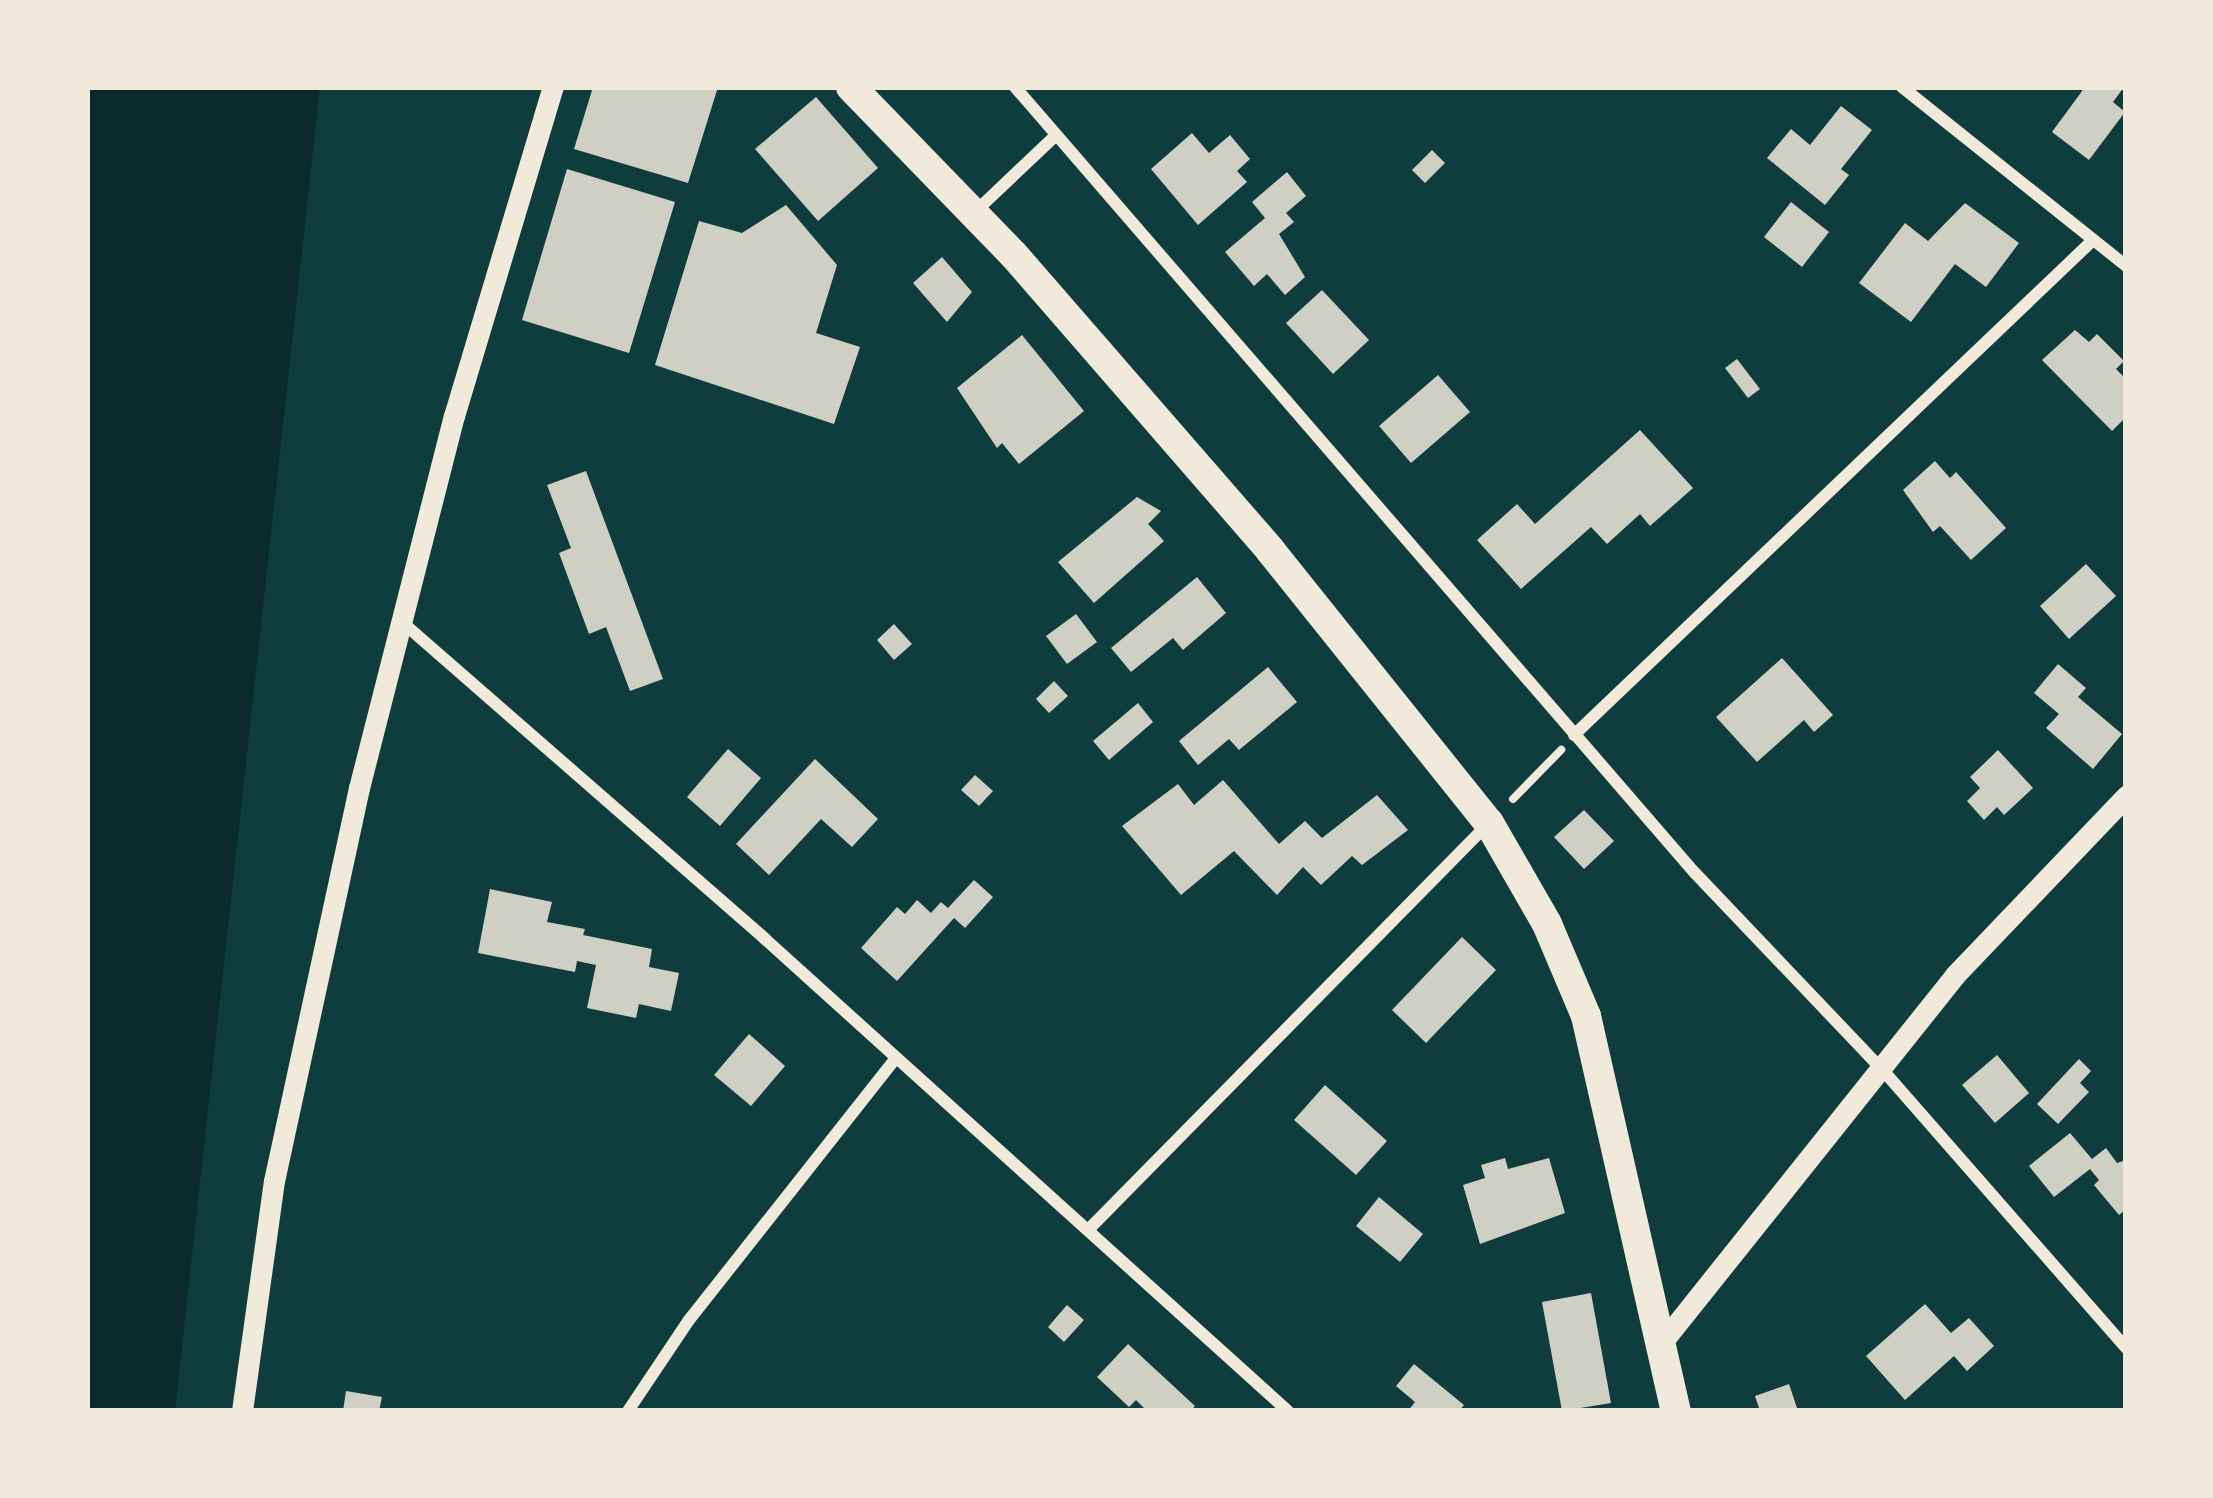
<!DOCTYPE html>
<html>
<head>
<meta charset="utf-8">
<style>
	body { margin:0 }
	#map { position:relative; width:2213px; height:1498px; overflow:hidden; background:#0f3d3e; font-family:"Exo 2",sans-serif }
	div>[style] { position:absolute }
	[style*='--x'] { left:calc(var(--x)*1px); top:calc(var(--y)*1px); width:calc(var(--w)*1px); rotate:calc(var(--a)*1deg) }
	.water>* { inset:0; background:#0a2a2b }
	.building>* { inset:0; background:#cfcfc3 }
	.path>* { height:8px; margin:-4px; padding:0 4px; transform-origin:4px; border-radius:4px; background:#f1e9da }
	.minor>* { height:12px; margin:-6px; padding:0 6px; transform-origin:6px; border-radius:6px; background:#f1e9da }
	.tertiary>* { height:21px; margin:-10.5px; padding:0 10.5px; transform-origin:10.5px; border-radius:10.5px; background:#f1e9da }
	.primary>* { height:30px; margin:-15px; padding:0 15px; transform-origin:15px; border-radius:15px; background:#f1e9da }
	span { translate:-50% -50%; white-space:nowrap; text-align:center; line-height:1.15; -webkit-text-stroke:12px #f1e9da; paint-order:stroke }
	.frame { position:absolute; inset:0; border:90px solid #f1e9da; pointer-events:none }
</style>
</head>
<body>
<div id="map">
	<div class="water">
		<i style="clip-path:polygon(87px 87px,320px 87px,175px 1411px,87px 1411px)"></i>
	</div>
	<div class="building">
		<i style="clip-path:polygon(593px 87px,718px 87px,688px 183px,574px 149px)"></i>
		<i style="clip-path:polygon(2085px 87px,2124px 87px,2113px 102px,2125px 112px,2089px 160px,2052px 132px)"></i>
		<i style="clip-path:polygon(816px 97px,878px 168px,818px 221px,755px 149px)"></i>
		<i style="clip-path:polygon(1841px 106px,1872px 130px,1841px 169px,1849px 175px,1825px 205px,1767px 158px,1791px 129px,1810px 145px)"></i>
		<i style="clip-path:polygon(1192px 133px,1209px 153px,1230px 135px,1250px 159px,1237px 171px,1247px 182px,1198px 225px,1151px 169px)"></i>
		<i style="clip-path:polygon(1432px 150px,1445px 163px,1425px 183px,1412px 170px)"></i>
		<i style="clip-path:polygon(567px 169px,675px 202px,629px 353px,522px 320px)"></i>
		<i style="clip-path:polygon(1287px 172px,1306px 196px,1286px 213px,1294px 222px,1279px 234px,1305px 277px,1285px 295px,1267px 274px,1254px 286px,1225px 252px,1265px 218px,1252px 202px)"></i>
		<i style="clip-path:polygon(1791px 202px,1829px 232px,1802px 267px,1764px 237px)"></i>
		<i style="clip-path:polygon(1965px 203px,2019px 243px,1986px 287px,1955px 264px,1911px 322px,1859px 283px,1905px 223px,1928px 241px)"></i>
		<i style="clip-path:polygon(786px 205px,837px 265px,816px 333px,860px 347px,834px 424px,655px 365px,699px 221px,742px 233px)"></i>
		<i style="clip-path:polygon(942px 257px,972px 292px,947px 322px,913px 283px)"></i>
		<i style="clip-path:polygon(1322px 290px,1369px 340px,1333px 374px,1286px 323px)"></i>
		<i style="clip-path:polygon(2075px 330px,2089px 342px,2097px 334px,2124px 361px,2116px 369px,2126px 379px,2126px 417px,2112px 431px,2042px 360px)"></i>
		<i style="clip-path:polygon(1022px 335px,1084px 411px,1019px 464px,1002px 443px,997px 448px,957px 388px)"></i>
		<i style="clip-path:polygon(1737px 359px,1760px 389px,1748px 398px,1725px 368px)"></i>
		<i style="clip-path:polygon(1438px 375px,1470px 412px,1411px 463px,1379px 426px)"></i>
		<i style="clip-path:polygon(1640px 430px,1693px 488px,1650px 526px,1640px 514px,1607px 544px,1591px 527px,1521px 589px,1477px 540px,1517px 504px,1535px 524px)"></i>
		<i style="clip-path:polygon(1935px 461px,1950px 478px,1956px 472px,2006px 528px,1971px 560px,1940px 526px,1933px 532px,1903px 490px)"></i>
		<i style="clip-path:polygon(586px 471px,663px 679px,630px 691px,606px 627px,589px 634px,559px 553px,571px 548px,547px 485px)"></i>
		<i style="clip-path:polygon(1137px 497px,1161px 511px,1148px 524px,1164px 541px,1094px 603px,1058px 562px)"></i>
		<i style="clip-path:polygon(2086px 564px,2116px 596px,2069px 639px,2040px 606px)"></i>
		<i style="clip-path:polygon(1197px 577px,1226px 613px,1183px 650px,1173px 638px,1131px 672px,1111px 648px)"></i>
		<i style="clip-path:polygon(1076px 614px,1097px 642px,1067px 664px,1046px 636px)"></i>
		<i style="clip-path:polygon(894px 624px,912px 644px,894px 660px,877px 640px)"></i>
		<i style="clip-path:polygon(1782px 658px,1833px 715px,1814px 732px,1804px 720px,1757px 762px,1716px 717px)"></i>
		<i style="clip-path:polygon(2058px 664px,2086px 688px,2078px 697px,2122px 734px,2093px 769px,2046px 728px,2059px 714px,2034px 693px)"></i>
		<i style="clip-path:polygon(1268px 667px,1297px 702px,1239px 750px,1229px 739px,1198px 765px,1179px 741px)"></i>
		<i style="clip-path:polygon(1054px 681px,1068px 696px,1049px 713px,1036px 699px)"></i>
		<i style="clip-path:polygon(1138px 703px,1153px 722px,1109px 760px,1093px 741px)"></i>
		<i style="clip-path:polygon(728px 749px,761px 778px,720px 826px,687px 797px)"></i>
		<i style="clip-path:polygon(1998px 750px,2033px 788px,2004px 815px,1997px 807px,1984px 820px,1967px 801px,1980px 788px,1970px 777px)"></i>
		<i style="clip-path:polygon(815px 759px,878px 819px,852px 847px,821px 819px,769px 875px,736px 844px)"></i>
		<i style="clip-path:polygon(975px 775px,993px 791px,979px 806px,961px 790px)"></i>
		<i style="clip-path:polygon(1223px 780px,1279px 844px,1305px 821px,1322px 838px,1377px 795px,1408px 830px,1362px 865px,1352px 856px,1321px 885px,1303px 867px,1277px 895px,1234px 851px,1181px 895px,1122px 826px,1178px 784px,1194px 805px)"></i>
		<i style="clip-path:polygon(1584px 810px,1614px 841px,1584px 869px,1554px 837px)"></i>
		<i style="clip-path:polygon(974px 880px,993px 897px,965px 928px,954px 918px,897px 981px,861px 948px,897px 907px,905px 914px,917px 900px,931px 913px,941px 902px,948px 908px)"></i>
		<i style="clip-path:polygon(490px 889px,552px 902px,547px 922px,585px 929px,583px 935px,652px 949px,649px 967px,679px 973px,671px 1011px,639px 1004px,636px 1018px,587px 1008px,596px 965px,577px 961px,575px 972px,478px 953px)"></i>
		<i style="clip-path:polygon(1462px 937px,1496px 970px,1426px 1043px,1392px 1010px)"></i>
		<i style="clip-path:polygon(749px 1034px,785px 1066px,751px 1106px,714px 1075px)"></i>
		<i style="clip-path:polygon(1997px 1055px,2029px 1093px,1995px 1123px,1962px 1085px)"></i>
		<i style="clip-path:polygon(2079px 1059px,2091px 1071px,2080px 1083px,2089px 1092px,2058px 1124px,2037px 1104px)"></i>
		<i style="clip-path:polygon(1325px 1085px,1387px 1141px,1356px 1175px,1294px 1120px)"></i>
		<i style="clip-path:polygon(2070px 1133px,2092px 1159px,2106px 1148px,2117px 1163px,2126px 1160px,2126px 1209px,2119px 1215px,2094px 1185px,2099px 1180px,2090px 1169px,2054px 1197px,2029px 1166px)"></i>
		<i style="clip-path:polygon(1505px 1158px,1508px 1169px,1549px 1158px,1565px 1213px,1480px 1244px,1463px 1185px,1485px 1178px,1481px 1165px)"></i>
		<i style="clip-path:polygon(1379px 1197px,1423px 1234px,1400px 1262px,1356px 1226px)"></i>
		<i style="clip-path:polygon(1591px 1293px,1611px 1403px,1562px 1411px,1542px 1302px)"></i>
		<i style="clip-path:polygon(1925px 1304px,1951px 1333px,1969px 1318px,1994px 1346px,1967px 1371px,1954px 1356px,1905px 1400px,1866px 1356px)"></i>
		<i style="clip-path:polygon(1067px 1305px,1084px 1320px,1064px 1342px,1048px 1327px)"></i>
		<i style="clip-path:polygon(1128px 1344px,1195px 1406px,1191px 1411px,1147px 1411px,1136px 1400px,1129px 1407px,1097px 1377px)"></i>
		<i style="clip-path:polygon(1414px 1364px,1464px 1405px,1459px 1411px,1408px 1411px,1415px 1402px,1396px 1386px)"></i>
		<i style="clip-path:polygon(1789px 1384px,1798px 1411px,1760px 1411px,1755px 1396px)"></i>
		<i style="clip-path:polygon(346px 1391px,382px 1397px,379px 1411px,343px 1411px)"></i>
	</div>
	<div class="path">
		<i style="--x:1513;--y:799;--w:69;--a:-45.6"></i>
	</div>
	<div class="minor">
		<i style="--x:1015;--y:87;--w:1039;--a:49.14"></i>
		<i style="--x:1695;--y:873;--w:269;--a:46.4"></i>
		<i style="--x:1881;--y:1068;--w:372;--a:48.8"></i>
		<i style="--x:1902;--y:87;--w:287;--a:38.6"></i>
		<i style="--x:976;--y:211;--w:110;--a:-43.5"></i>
		<i style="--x:402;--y:622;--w:482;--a:41.1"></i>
		<i style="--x:765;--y:939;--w:704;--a:42.07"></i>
		<i style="--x:1574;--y:735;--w:717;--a:-43.64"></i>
		<i style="--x:1088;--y:1230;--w:569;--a:-45.43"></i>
		<i style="--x:628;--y:1411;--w:110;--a:-56.2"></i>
		<i style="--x:689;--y:1320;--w:334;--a:-51.7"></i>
	</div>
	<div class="tertiary">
		<i style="--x:1663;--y:1341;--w:468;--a:-51.4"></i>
		<i style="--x:1955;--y:975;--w:248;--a:-46.3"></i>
		<i style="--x:242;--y:1411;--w:232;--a:-82.1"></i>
		<i style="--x:274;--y:1181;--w:402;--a:-77.8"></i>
		<i style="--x:359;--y:788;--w:384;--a:-75.7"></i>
		<i style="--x:454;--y:416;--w:344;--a:-73.3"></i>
	</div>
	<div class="primary">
		<i style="--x:851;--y:87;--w:233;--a:45.9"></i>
		<i style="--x:1013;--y:254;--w:392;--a:49"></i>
		<i style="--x:1270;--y:550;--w:350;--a:51.3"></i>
		<i style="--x:1489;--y:823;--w:116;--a:60.1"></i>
		<i style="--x:1547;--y:924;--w:100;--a:67"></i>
		<i style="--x:1586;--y:1016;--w:405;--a:77.2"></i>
	</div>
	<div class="frame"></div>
</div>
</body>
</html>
